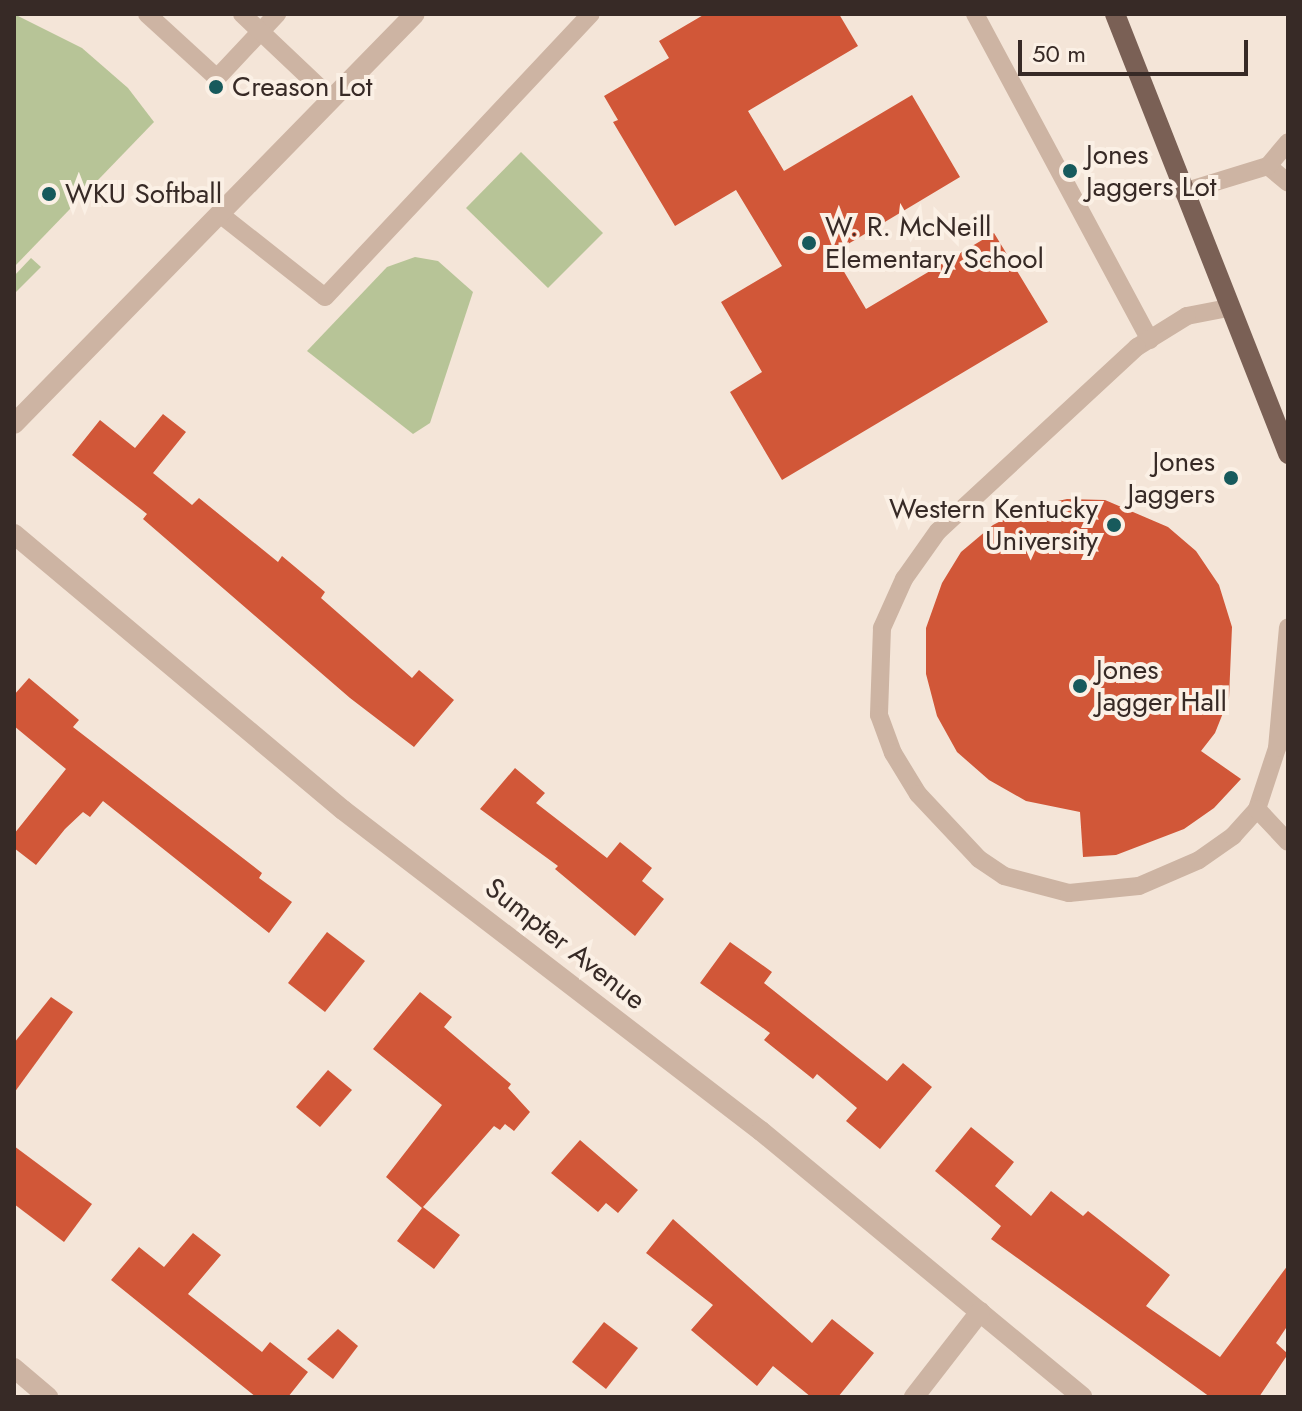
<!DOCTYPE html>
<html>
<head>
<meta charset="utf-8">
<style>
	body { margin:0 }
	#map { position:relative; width:1302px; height:1411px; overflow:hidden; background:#f4e5d8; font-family:Jost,sans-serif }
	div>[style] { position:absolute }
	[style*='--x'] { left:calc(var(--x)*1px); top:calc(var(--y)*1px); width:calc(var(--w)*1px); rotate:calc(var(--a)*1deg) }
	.green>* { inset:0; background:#b7c497 }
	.building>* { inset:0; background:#d15738 }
	.service>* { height:18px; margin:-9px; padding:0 9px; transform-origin:9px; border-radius:9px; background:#cdb4a3 }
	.minor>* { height:20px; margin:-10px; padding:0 10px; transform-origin:10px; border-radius:10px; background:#cdb4a3 }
	.primary>* { height:20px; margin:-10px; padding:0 10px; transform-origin:10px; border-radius:10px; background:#7a6055 }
	.dots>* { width:22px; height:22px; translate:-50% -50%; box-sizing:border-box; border:4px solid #fbf0e5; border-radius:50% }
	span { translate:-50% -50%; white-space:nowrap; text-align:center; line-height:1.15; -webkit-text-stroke:8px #fbf0e5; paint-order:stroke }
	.poi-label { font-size:28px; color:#372a26 }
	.left { translate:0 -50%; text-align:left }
	.right { translate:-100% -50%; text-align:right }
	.street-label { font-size:28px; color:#372a26 }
	.frame { position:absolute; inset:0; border:16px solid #372a26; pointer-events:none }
	.scale { position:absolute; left:1018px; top:40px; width:230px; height:36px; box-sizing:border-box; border:4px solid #372a26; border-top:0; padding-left:10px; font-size:24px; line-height:28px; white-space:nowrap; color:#372a26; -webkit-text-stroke:6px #fbf0e5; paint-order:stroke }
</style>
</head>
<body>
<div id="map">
	<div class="green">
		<i style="clip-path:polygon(14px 14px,82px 48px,128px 88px,154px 122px,14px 267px)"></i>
		<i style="clip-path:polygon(521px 152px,603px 233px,548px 288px,466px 208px)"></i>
		<i style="clip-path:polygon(415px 257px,438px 261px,473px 292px,430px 423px,413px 434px,307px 351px,387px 267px)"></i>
		<i style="clip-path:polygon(31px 258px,41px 267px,14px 294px,14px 276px)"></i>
	</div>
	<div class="building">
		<i style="clip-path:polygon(705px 14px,839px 14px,858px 46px,748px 111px,784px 171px,912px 95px,960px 177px,833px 253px,866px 309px,994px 233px,1048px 322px,782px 480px,730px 392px,762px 372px,721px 302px,782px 266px,736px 190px,675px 226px,613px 122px,618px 120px,604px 96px,669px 58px,659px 41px)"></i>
		<i style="clip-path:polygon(163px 414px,186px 432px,153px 473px,192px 505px,199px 498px,278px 562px,282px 556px,325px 592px,321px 598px,412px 678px,419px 670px,454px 700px,414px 747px,350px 698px,143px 519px,147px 514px,72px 455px,100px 420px,135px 448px)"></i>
		<i style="clip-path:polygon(1067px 499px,1105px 500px,1168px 527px,1196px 551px,1219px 585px,1232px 627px,1229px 698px,1215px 733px,1201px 751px,1241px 779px,1214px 808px,1184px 829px,1116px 855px,1083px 857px,1080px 812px,1026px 801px,989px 780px,957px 752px,937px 716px,926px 674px,926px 628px,942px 583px,961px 552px,993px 525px,1026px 508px)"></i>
		<i style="clip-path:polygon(29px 678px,79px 720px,73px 727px,262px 873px,259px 878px,292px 902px,269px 933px,103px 801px,90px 817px,83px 812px,65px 829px,36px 865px,14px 848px,14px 834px,66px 769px,14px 726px,14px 695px)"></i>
		<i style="clip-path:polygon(515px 768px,545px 793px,536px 803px,607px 858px,620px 842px,652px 868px,642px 881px,664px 899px,635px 936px,555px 869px,558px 866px,480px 809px)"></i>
		<i style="clip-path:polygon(327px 932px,365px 961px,325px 1012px,288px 983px)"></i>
		<i style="clip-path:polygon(730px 942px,772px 972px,764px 983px,887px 1081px,903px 1063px,932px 1087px,880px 1149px,846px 1121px,857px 1108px,817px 1074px,813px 1079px,764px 1040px,770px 1033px,700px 983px)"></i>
		<i style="clip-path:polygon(420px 992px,452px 1017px,444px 1027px,511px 1084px,508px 1088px,530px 1112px,514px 1131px,505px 1124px,500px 1130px,494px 1126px,423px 1207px,460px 1235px,434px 1269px,397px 1241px,422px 1208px,386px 1177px,442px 1105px,373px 1049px)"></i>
		<i style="clip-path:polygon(51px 997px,73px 1012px,14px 1093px,14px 1043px)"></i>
		<i style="clip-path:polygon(328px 1070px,352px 1090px,320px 1127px,296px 1107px)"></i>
		<i style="clip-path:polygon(971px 1127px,1014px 1162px,995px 1186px,1031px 1216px,1051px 1191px,1083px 1216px,1088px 1211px,1170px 1275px,1146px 1306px,1220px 1357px,1288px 1265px,1288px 1325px,1276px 1343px,1288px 1354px,1259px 1397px,1210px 1397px,991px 1239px,1001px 1226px,935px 1171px)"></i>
		<i style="clip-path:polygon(580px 1140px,638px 1190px,618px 1213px,606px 1203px,598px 1212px,551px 1173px)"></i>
		<i style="clip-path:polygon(14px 1146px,92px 1204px,64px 1242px,14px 1204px)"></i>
		<i style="clip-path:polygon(673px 1219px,812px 1343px,832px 1319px,874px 1353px,838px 1397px,811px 1397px,773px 1366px,757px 1386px,691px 1330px,713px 1305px,646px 1253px)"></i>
		<i style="clip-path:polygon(193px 1233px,221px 1255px,188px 1294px,262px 1352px,270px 1342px,308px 1372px,288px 1397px,256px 1397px,111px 1280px,139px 1247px,164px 1267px)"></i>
		<i style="clip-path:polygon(604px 1322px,638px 1348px,606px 1389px,572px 1362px)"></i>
		<i style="clip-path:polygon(338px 1329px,358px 1346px,333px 1379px,307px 1359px)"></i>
	</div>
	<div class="service">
		<i style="--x:147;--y:14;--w:95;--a:42.4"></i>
		<i style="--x:217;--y:78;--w:88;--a:-46.8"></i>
		<i style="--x:242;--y:14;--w:124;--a:43.4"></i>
		<i style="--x:975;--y:14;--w:370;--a:61.8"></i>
		<i style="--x:1268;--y:166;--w:26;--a:40"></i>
		<i style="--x:1183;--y:192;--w:89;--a:-17"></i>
		<i style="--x:1268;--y:166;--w:31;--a:-50"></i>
		<i style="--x:221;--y:215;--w:132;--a:38.3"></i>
		<i style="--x:325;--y:297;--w:388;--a:-46.8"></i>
		<i style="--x:1228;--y:308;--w:42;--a:169"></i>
		<i style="--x:1187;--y:316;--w:59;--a:148.2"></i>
		<i style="--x:1137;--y:347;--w:271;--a:137.2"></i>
		<i style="--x:938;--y:531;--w:59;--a:125.3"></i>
		<i style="--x:904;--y:579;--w:54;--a:114.2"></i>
		<i style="--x:882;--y:628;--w:87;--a:92"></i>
		<i style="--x:879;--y:715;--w:40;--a:69.8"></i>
		<i style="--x:893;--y:753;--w:48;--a:58.6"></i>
		<i style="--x:918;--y:794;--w:89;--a:46.8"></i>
		<i style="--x:979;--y:859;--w:30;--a:34"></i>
		<i style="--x:1004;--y:876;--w:67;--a:14.7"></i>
		<i style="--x:1069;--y:893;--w:70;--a:-5.7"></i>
		<i style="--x:1139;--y:886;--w:65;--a:-23.4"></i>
		<i style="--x:1199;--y:860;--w:42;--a:-35.2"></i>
		<i style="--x:1233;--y:836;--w:36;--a:-48"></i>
		<i style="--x:1257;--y:809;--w:64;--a:-71.8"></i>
		<i style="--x:1277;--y:748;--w:121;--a:-84.8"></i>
		<i style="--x:1257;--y:809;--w:45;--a:46.8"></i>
	</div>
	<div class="minor">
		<i style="--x:14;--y:424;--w:573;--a:-45.64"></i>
		<i style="--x:14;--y:534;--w:429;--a:40"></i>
		<i style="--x:343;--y:810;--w:527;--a:37.52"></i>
		<i style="--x:761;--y:1131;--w:417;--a:39.6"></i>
		<i style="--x:14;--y:1368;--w:45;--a:40.5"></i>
		<i style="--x:914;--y:1397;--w:108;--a:-52.2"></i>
	</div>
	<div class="primary">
		<i style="--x:1115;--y:14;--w:473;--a:68.5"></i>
	</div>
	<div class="dots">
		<i style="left:216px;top:87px;background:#175a5c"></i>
		<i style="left:1070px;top:171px;background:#175a5c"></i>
		<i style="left:49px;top:194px;background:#175a5c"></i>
		<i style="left:809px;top:243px;background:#175a5c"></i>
		<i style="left:1231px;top:478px;background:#175a5c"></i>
		<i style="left:1114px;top:525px;background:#175a5c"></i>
		<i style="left:1080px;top:686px;background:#175a5c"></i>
	</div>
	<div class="poi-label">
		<span class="left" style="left:232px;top:87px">Creason Lot</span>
		<span class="left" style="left:1086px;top:171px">Jones<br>Jaggers Lot</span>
		<span class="left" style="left:65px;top:194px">WKU Softball</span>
		<span class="left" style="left:825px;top:243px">W. R. McNeill<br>Elementary School</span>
		<span class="right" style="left:1215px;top:478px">Jones<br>Jaggers</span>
		<span class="right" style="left:1098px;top:525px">Western Kentucky<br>University</span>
		<span class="left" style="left:1096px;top:686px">Jones<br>Jagger Hall</span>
	</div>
	<div class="street-label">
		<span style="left:565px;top:944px;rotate:38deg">Sumpter Avenue</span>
	</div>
	<div class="frame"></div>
	<div class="scale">50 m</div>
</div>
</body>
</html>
